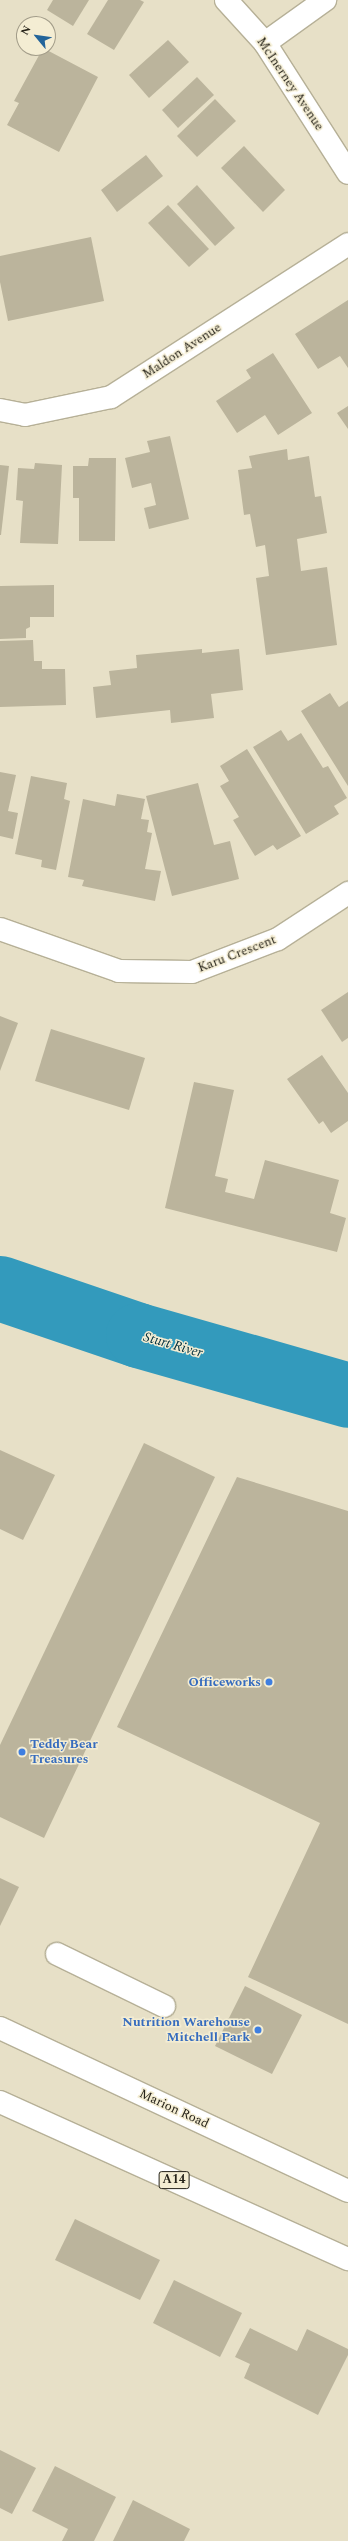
<!DOCTYPE html>
<html>
<head>
<meta charset="utf-8">
<style>
	body { margin:0 }
	#map { position:relative; width:348px; height:2541px; overflow:hidden; background:#e7e0c7; font-family:Spectral,serif }
	div>[style] { position:absolute }
	[style*='--x'] { left:calc(var(--x)*1px); top:calc(var(--y)*1px); width:calc(var(--w)*1px); rotate:calc(var(--a)*1deg) }
	.river>* { height:65px; margin:-32.5px; padding:0 32.5px; transform-origin:32.5px; border-radius:32.5px; background:#339abc }
	.building>* { inset:0; background:#bbb49c }
	.roads { filter:drop-shadow(1px 0 #b6b097) drop-shadow(-1px 0 #b6b097) drop-shadow(0 1px #b6b097) drop-shadow(0 -1px #b6b097) }
	.minor>* { height:22px; margin:-11px; padding:0 11px; transform-origin:11px; border-radius:11px; background:#fff }
	.major>* { height:22px; margin:-11px; padding:0 11px; transform-origin:11px; border-radius:11px; background:#fff }
	.dots>* { width:11px; height:11px; translate:-50% -50%; box-sizing:border-box; border:2px solid #f4edd3; border-radius:50% }
	span { translate:-50% -50%; white-space:nowrap; text-align:center; line-height:1.15; -webkit-text-stroke:3px #f4edd3; paint-order:stroke }
	.shield-label span { padding:1px 3px; background:#f4edd3; border:1px solid; border-radius:3px; -webkit-text-stroke-width:0 }
	.shield-label { font-size:12px; color:#26231a; font-weight:700 }
	.street-label { font-size:13px; color:#26231a }
	.shop-label { font-size:13px; color:#366cbe; font-weight:700 }
	.right { translate:-100% -50%; text-align:right }
	.left { translate:0 -50%; text-align:left }
	.water-label { font-size:14px; color:#002f3e; font-style:italic }
	.north { position:absolute; left:16px; top:16px; width:40px; height:40px; box-sizing:border-box; background:#f4edd3; border:1px solid #a29c89; border-radius:50%; rotate:299deg; font-size:11px; font-weight:700; line-height:16px; text-align:center; color:#26231a }
	.north::after { content:''; display:block; margin:auto; width:14px; height:18px; background:#23649a; clip-path:polygon(50% 0,100% 100%,50% 72%,0 100%) }
</style>
</head>
<body>
<div id="map">
	<div class="river">
		<i style="--x:0;--y:1288;--w:146;--a:18.8"></i>
		<i style="--x:138;--y:1335;--w:218;--a:15.9"></i>
	</div>
	<div class="building">
		<i style="clip-path:polygon(53px 0,89px 0,73px 26px,47px 10px)"></i>
		<i style="clip-path:polygon(108px 0,140px 0,144px 2px,114px 50px,87px 34px)"></i>
		<i style="clip-path:polygon(168px 40px,189px 62px,149px 98px,129px 75px)"></i>
		<i style="clip-path:polygon(43px 48px,98px 77px,59px 152px,7px 125px,19px 103px,14px 101px)"></i>
		<i style="clip-path:polygon(197px 77px,214px 95px,178px 128px,162px 110px)"></i>
		<i style="clip-path:polygon(215px 99px,236px 121px,197px 157px,177px 136px)"></i>
		<i style="clip-path:polygon(244px 146px,285px 190px,263px 212px,221px 168px)"></i>
		<i style="clip-path:polygon(146px 155px,163px 176px,117px 212px,101px 190px)"></i>
		<i style="clip-path:polygon(197px 185px,235px 228px,215px 246px,177px 204px)"></i>
		<i style="clip-path:polygon(168px 205px,209px 249px,189px 267px,148px 223px)"></i>
		<i style="clip-path:polygon(91px 237px,104px 301px,8px 321px,0 282px,0 256px)"></i>
		<i style="clip-path:polygon(348px 300px,348px 368px,340px 356px,318px 369px,295px 334px)"></i>
		<i style="clip-path:polygon(273px 353px,312px 413px,278px 435px,265px 415px,237px 433px,216px 401px,251px 378px,246px 370px)"></i>
		<i style="clip-path:polygon(348px 406px,348px 429px,337px 413px)"></i>
		<i style="clip-path:polygon(170px 436px,189px 519px,149px 529px,144px 508px,156px 505px,151px 483px,132px 488px,125px 458px,150px 452px,147px 441px)"></i>
		<i style="clip-path:polygon(287px 449px,288px 460px,309px 456px,315px 497px,321px 496px,327px 533px,297px 539px,301px 571px,327px 567px,337px 645px,266px 655px,256px 578px,269px 576px,265px 545px,256px 547px,250px 514px,244px 515px,238px 470px,252px 468px,249px 456px)"></i>
		<i style="clip-path:polygon(89px 458px,116px 458px,115px 541px,79px 541px,79px 498px,73px 498px,73px 466px,88px 466px)"></i>
		<i style="clip-path:polygon(35px 463px,62px 465px,58px 544px,20px 543px,23px 501px,16px 500px,18px 468px,34px 469px)"></i>
		<i style="clip-path:polygon(0 465px,9px 466px,1px 535px,0 535px)"></i>
		<i style="clip-path:polygon(54px 585px,54px 617px,30px 617px,30px 627px,26px 629px,26px 638px,0 639px,0 586px)"></i>
		<i style="clip-path:polygon(33px 640px,34px 661px,42px 661px,42px 669px,65px 669px,66px 705px,0 707px,0 641px)"></i>
		<i style="clip-path:polygon(202px 649px,202px 653px,239px 649px,243px 690px,211px 694px,214px 718px,171px 723px,170px 710px,96px 718px,93px 687px,111px 685px,109px 671px,137px 668px,136px 655px)"></i>
		<i style="clip-path:polygon(330px 693px,339px 707px,348px 701px,348px 786px,301px 711px)"></i>
		<i style="clip-path:polygon(281px 730px,288px 741px,301px 733px,323px 768px,328px 766px,347px 798px,334px 806px,339px 814px,306px 834px,253px 747px)"></i>
		<i style="clip-path:polygon(247px 749px,301px 836px,277px 850px,273px 845px,255px 856px,233px 820px,239px 817px,220px 786px,229px 781px,220px 766px)"></i>
		<i style="clip-path:polygon(0 772px,16px 775px,8px 811px,18px 813px,13px 839px,0 836px)"></i>
		<i style="clip-path:polygon(31px 776px,67px 783px,64px 799px,70px 801px,56px 870px,41px 867px,42px 860px,15px 854px)"></i>
		<i style="clip-path:polygon(198px 783px,214px 845px,230px 841px,239px 879px,172px 896px,146px 796px)"></i>
		<i style="clip-path:polygon(117px 794px,145px 799px,141px 819px,149px 820px,147px 832px,152px 833px,145px 869px,161px 871px,155px 901px,82px 886px,84px 880px,68px 877px,83px 799px,115px 806px)"></i>
		<i style="clip-path:polygon(348px 992px,348px 1038px,342px 1042px,321px 1010px)"></i>
		<i style="clip-path:polygon(0 1016px,18px 1023px,0 1071px)"></i>
		<i style="clip-path:polygon(51px 1029px,145px 1058px,129px 1110px,35px 1081px)"></i>
		<i style="clip-path:polygon(322px 1055px,348px 1093px,348px 1121px,331px 1133px,323px 1121px,319px 1124px,287px 1079px)"></i>
		<i style="clip-path:polygon(194px 1082px,234px 1090px,215px 1176px,228px 1179px,225px 1192px,254px 1199px,265px 1160px,339px 1180px,330px 1213px,346px 1218px,337px 1252px,165px 1208px)"></i>
		<i style="clip-path:polygon(144px 1443px,215px 1477px,44px 1838px,0 1817px,0 1745px)"></i>
		<i style="clip-path:polygon(0 1450px,55px 1475px,23px 1540px,0 1529px)"></i>
		<i style="clip-path:polygon(237px 1477px,348px 1511px,348px 2024px,248px 1977px,320px 1823px,117px 1727px)"></i>
		<i style="clip-path:polygon(0 1878px,19px 1887px,0 1926px)"></i>
		<i style="clip-path:polygon(245px 1986px,302px 2015px,272px 2074px,215px 2046px)"></i>
		<i style="clip-path:polygon(75px 2219px,160px 2260px,140px 2300px,55px 2260px)"></i>
		<i style="clip-path:polygon(174px 2280px,242px 2313px,220px 2357px,153px 2323px)"></i>
		<i style="clip-path:polygon(250px 2328px,297px 2351px,307px 2329px,348px 2349px,348px 2355px,318px 2415px,244px 2378px,250px 2364px,235px 2357px)"></i>
		<i style="clip-path:polygon(0 2450px,36px 2468px,12px 2514px,0 2508px)"></i>
		<i style="clip-path:polygon(55px 2466px,116px 2497px,94px 2541px,62px 2541px,68px 2529px,32px 2511px)"></i>
		<i style="clip-path:polygon(133px 2500px,190px 2529px,184px 2541px,113px 2541px)"></i>
	</div>
	<div class="roads">
		<div class="minor">
			<i style="--x:226;--y:0;--w:58;--a:47.8"></i>
			<i style="--x:265;--y:43;--w:154;--a:57.4"></i>
			<i style="--x:265;--y:43;--w:74;--a:-35.6"></i>
			<i style="--x:0;--y:410;--w:25;--a:11"></i>
			<i style="--x:25;--y:415;--w:88;--a:-11.8"></i>
			<i style="--x:111;--y:397;--w:282;--a:-32.8"></i>
			<i style="--x:0;--y:929;--w:126;--a:19.4"></i>
			<i style="--x:119;--y:971;--w:73;--a:0.8"></i>
			<i style="--x:192;--y:972;--w:92;--a:-21"></i>
			<i style="--x:278;--y:939;--w:84;--a:-33.3"></i>
			<i style="--x:57;--y:1954;--w:119;--a:25.9"></i>
		</div>
		<div class="major">
			<i style="--x:0;--y:2028;--w:384;--a:25.1"></i>
			<i style="--x:0;--y:2102;--w:382;--a:24.3"></i>
		</div>
	</div>
	<div class="dots">
		<i style="left:269px;top:1682px;background:#3f7fe0"></i>
		<i style="left:22px;top:1752px;background:#3f7fe0"></i>
		<i style="left:258px;top:2030px;background:#3f7fe0"></i>
	</div>
	<div class="shield-label">
		<span style="left:174px;top:2180px">A14</span>
	</div>
	<div class="street-label">
		<span style="left:290px;top:84px;rotate:56deg">McInerney Avenue</span>
		<span style="left:182px;top:351px;rotate:-33deg">Maldon Avenue</span>
		<span style="left:237px;top:954px;rotate:-21deg">Karu Crescent</span>
		<span style="left:174px;top:2109px;rotate:25deg">Marion Road</span>
	</div>
	<div class="shop-label">
		<span class="right" style="left:261px;top:1682px">Officeworks</span>
		<span class="left" style="left:30px;top:1752px">Teddy Bear<br>Treasures</span>
		<span class="right" style="left:250px;top:2030px">Nutrition Warehouse<br>Mitchell Park</span>
	</div>
	<div class="water-label">
		<span style="left:173px;top:1345px;rotate:16deg">Sturt River</span>
	</div>
	<div class="north">N</div>
</div>
</body>
</html>
